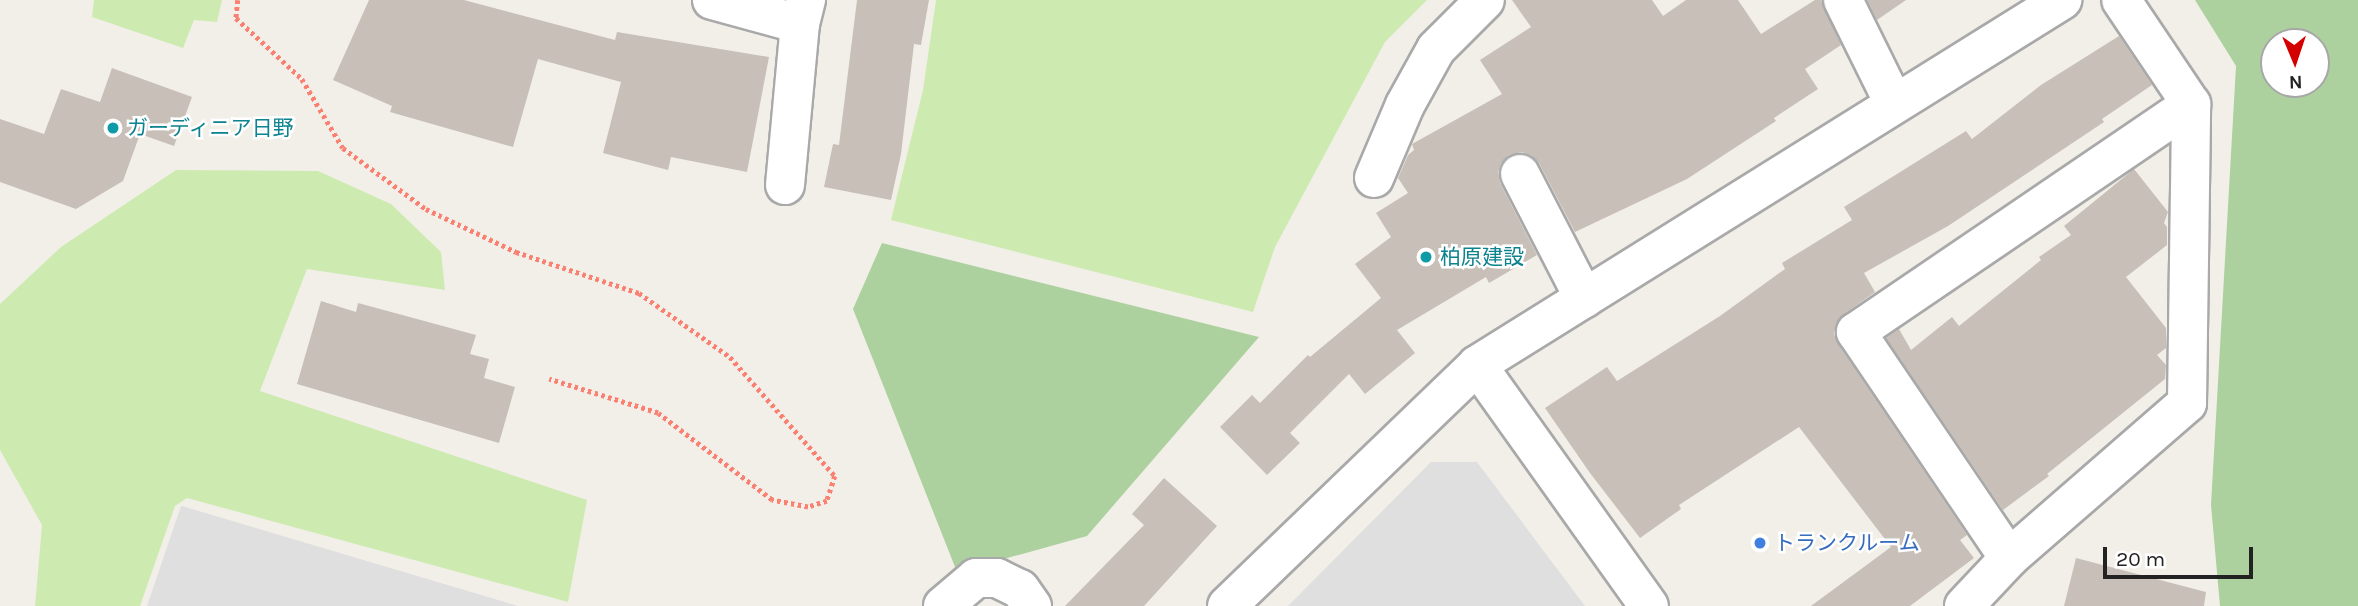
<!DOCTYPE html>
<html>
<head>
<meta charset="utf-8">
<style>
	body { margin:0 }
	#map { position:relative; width:2358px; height:606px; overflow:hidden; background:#f2efe9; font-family:Karla,"Noto Sans JP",sans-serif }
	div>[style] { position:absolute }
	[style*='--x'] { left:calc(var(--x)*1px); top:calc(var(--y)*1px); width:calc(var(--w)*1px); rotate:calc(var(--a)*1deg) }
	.residential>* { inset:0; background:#e0dfdf }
	.grass>* { inset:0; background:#cdebb0 }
	.forest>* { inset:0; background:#add19e }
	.building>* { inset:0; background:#c7bfb8 }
	.path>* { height:4.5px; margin-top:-2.25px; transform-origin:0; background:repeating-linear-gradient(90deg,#fa8072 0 3.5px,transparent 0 7px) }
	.roads { filter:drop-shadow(2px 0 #a9a9a9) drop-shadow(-2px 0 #a9a9a9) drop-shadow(0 2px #a9a9a9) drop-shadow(0 -2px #a9a9a9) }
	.minor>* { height:38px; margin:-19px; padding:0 19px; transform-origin:19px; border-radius:19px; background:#fff }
	.dots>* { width:19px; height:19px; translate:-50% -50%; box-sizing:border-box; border:4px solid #fff; border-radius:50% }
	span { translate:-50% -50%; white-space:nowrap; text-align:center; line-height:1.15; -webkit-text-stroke:5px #fff; paint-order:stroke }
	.culture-label { font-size:21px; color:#0d838f }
	.left { translate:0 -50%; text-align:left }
	.shop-label { font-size:21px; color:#366cbe }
	.north { position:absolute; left:2260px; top:28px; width:70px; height:70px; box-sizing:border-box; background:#fff; border:2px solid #a7a7a7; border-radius:50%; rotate:178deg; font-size:19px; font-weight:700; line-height:28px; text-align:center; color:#222 }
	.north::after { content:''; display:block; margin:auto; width:24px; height:32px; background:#d40000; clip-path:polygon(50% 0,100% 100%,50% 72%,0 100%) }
	.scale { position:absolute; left:2103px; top:547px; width:150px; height:32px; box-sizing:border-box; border:4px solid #222; border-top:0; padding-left:9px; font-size:21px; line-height:24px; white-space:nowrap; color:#222; -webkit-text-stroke:5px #fff; paint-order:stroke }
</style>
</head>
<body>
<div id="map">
	<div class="residential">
		<i style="clip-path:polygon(1431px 462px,1477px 462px,1585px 606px,1288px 606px)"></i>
		<i style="clip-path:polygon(181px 506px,182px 506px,518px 606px,147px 606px)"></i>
	</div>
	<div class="grass">
		<i style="clip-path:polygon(94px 0,222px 0,217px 22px,194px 20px,183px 48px,92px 17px)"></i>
		<i style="clip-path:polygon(936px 0,1427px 0,1385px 42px,1275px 247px,1253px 312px,891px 220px,923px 90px)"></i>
		<i style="clip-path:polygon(176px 170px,318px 171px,391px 204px,441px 252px,445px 290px,307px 269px,260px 391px,587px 500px,568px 602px,187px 498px,175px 506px,140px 606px,35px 606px,42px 525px,0 450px,0 304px,61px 247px)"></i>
	</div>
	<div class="forest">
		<i style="clip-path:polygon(evenodd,2195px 0,2358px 0,2358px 606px,2220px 606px,2211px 505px,2236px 66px,2195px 0,2316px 42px,2316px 84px,2274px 84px,2274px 42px,2316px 42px)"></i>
		<i style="clip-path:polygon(882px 243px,1259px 337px,1087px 536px,957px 572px,853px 309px)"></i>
	</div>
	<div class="building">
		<i style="clip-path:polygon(369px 0,464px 0,615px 40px,617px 32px,769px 57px,747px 172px,671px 157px,668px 170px,603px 153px,621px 82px,538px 59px,513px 147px,390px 112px,392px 106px,333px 80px)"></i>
		<i style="clip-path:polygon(857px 0,929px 0,921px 45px,914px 44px,901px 154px,891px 200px,824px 187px,833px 144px,839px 145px)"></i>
		<i style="clip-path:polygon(1512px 0,1652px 0,1663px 16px,1686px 0,1738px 0,1761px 34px,1815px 0,1821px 0,1841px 45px,1805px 69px,1818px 89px,1774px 118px,1776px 121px,1687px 179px,1575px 232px,1539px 163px,1531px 155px,1522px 152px,1509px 155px,1501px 163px,1498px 172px,1500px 183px,1537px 255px,1489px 283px,1486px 277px,1397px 330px,1415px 353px,1365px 394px,1349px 374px,1290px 433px,1300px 443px,1267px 475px,1220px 427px,1252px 395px,1260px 403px,1308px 355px,1310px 357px,1381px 298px,1355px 264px,1391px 237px,1376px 213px,1408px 193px,1398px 178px,1408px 155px,1414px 150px,1412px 144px,1502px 94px,1480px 60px,1531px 27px)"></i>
		<i style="clip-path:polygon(1867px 0,1906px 0,1877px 20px)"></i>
		<i style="clip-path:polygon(2119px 36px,2152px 85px,2102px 119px,2104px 122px,1948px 226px,1864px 273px,1875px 292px,1844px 314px,1836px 323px,1834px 334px,1838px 344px,1967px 535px,1960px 540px,1974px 558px,1910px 606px,1811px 606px,1891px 547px,1799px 427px,1679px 505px,1681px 509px,1640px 538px,1590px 473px,1545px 408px,1607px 367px,1617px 381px,1720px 316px,1785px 269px,1782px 263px,1852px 220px,1844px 207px,1966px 131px,1972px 139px,2041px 85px)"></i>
		<i style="clip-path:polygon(112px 68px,192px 97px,174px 146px,140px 134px,123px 181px,76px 209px,0 182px,0 119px,44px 134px,61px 89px,100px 102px)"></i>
		<i style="clip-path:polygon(2134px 169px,2168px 212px,2164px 223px,2167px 227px,2167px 245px,2126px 277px,2166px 328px,2166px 348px,2157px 355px,2166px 365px,2165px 379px,2047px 474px,2049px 476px,2003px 510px,1886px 338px,1899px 329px,1911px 350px,1952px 317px,1959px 326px,2041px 260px,2039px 257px,2071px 235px,2064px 226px)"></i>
		<i style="clip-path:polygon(321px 301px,356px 312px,358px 303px,476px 335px,470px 354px,489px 359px,484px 378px,515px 387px,499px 443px,297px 384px)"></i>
		<i style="clip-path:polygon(1164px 478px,1217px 526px,1144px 606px,1065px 606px,1144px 525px,1132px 514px)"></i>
		<i style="clip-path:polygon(2076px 558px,2206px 592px,2204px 606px,2064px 606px)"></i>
	</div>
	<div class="path">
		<i style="--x:238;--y:0;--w:18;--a:96"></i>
		<i style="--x:236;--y:18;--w:90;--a:42.7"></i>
		<i style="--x:302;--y:79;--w:80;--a:59.3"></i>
		<i style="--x:343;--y:148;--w:103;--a:36.3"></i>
		<i style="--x:426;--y:209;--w:100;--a:25.5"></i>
		<i style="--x:516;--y:252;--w:130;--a:18.4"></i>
		<i style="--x:639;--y:293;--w:111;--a:35.1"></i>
		<i style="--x:730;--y:357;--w:159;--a:48.6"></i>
		<i style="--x:835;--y:476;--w:26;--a:108"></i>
		<i style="--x:827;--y:501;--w:20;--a:162"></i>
		<i style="--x:808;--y:507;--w:37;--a:-169"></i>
		<i style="--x:772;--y:500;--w:143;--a:-142.7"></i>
		<i style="--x:658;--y:413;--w:114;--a:-162.7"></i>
	</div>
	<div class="roads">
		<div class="minor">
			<i style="--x:712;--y:0;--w:91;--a:15.3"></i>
			<i style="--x:1843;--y:0;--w:115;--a:63.7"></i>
			<i style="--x:1520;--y:174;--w:140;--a:62.7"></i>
			<i style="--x:1374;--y:178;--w:79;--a:-67"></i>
			<i style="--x:1405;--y:105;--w:64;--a:-61"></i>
			<i style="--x:1436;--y:49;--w:69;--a:-45"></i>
			<i style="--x:785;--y:185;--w:162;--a:-84.7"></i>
			<i style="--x:800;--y:24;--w:25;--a:-76"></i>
			<i style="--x:1477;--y:365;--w:690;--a:-31.96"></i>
			<i style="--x:2009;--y:558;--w:273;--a:-124.1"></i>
			<i style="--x:1856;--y:332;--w:405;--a:-34.2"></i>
			<i style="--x:943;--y:606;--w:43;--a:-40.3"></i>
			<i style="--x:976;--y:578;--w:21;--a:0"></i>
			<i style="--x:997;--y:578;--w:25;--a:26"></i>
			<i style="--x:1020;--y:589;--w:21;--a:55"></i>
			<i style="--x:1227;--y:606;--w:347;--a:-43.9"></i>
			<i style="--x:1477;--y:365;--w:296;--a:54.5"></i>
			<i style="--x:1964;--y:606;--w:66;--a:-46.8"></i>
			<i style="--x:2009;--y:558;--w:236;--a:-41"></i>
			<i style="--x:2187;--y:403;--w:299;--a:-89.2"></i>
			<i style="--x:2191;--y:104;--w:125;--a:-123.9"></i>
		</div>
	</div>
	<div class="dots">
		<i style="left:113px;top:128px;background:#0f9aa8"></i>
		<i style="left:1426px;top:257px;background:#0f9aa8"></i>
		<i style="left:1760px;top:543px;background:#3f7fe0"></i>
	</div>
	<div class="culture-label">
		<span class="left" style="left:127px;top:128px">ガーディニア日野</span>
		<span class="left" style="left:1440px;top:257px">柏原建設</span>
	</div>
	<div class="shop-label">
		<span class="left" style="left:1774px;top:543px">トランクルーム</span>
	</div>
	<div class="north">N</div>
	<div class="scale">20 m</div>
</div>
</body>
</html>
